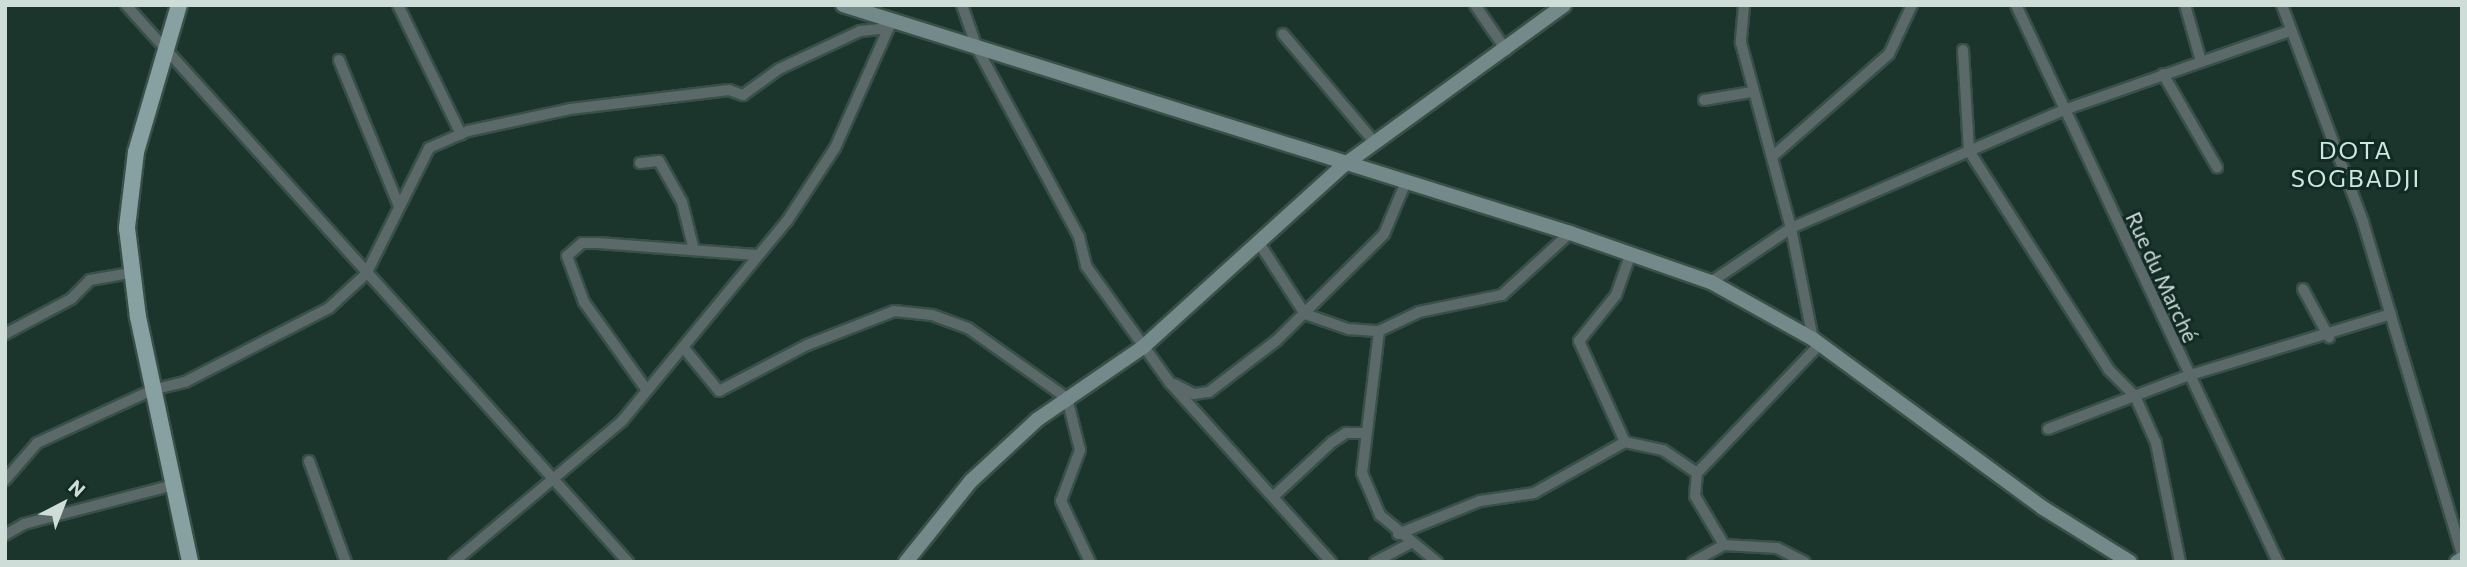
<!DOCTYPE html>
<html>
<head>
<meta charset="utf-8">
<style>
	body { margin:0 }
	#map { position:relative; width:2467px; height:567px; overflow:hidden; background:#1b352d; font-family:Commissioner,sans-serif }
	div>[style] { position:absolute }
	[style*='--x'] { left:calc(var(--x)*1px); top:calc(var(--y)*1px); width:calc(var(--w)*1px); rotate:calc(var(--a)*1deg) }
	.roads { filter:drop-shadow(2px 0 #385048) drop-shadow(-2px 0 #385048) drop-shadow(0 2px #385048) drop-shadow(0 -2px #385048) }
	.street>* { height:10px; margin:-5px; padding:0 5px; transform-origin:5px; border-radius:5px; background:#5c6969 }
	.secondary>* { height:14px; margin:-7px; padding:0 7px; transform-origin:7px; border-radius:7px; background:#748989 }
	.primary>* { height:16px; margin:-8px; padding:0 8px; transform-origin:8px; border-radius:8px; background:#87a1a2 }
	span { translate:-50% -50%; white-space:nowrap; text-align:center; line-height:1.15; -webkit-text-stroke:6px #112a23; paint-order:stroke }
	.street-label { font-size:21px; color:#ceddd8 }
	.quarter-label { font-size:24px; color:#cbe9df; letter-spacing:2px }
	.frame { position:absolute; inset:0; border:7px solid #ceddd8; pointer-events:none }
	.north { position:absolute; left:28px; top:469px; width:70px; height:70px; -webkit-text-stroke:5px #112a23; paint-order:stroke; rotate:42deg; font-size:19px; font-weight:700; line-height:28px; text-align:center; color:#ceddd8 }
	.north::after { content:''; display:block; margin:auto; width:24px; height:32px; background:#ceddd8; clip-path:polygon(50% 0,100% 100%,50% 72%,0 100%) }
</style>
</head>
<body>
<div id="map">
	<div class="roads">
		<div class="street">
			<i style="--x:126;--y:5;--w:750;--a:47.97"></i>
			<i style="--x:398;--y:5;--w:144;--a:64"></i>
			<i style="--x:962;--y:5;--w:46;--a:70.8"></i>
			<i style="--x:977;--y:48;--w:215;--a:61.6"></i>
			<i style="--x:1079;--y:237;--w:30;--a:76"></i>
			<i style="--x:1086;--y:266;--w:144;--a:54.3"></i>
			<i style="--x:1170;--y:383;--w:241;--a:48"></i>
			<i style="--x:1475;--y:5;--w:55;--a:55.4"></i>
			<i style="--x:1744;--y:5;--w:38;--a:95"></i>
			<i style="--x:1741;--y:43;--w:192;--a:74.9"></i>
			<i style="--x:1791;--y:228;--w:113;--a:78.8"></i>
			<i style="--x:2016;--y:5;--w:616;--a:64.81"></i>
			<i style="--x:2185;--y:5;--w:58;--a:74.1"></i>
			<i style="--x:2282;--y:5;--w:232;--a:69.5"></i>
			<i style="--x:2363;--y:222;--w:347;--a:73.4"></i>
			<i style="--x:1283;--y:34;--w:143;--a:49.8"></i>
			<i style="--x:1963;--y:50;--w:101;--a:86.6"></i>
			<i style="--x:1969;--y:151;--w:260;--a:57.4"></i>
			<i style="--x:2109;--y:370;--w:37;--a:45"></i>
			<i style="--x:2135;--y:396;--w:51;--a:65.9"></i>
			<i style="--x:2156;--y:443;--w:121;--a:78.6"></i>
			<i style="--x:339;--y:60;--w:158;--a:67.7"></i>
			<i style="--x:2163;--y:74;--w:108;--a:59.9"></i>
			<i style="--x:1704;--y:100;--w:49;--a:-9.5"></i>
			<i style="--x:1773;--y:156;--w:154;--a:-41.3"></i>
			<i style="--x:1889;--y:54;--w:54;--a:-64.9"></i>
			<i style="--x:640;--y:163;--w:19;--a:-6"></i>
			<i style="--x:659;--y:161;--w:47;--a:60.7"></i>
			<i style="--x:682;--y:202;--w:45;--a:76"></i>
			<i style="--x:1261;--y:246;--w:81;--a:57.1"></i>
			<i style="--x:1305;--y:314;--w:46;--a:19.2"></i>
			<i style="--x:1348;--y:329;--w:31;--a:4"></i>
			<i style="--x:1379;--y:331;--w:44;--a:-25.4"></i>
			<i style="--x:1419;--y:312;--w:85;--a:-11.6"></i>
			<i style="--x:1502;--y:295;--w:92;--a:-42.4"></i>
			<i style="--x:1711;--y:282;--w:97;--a:-34"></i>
			<i style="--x:1791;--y:228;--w:297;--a:-23.4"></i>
			<i style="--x:2064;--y:110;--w:238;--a:-19.3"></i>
			<i style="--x:2303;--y:289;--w:55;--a:61.6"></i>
			<i style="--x:1379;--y:331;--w:143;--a:96.8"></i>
			<i style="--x:1362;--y:473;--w:46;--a:66.8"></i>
			<i style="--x:1380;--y:515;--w:74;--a:39.5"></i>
			<i style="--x:5;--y:334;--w:75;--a:-27.9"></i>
			<i style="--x:71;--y:299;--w:27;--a:-45"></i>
			<i style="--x:90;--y:280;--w:40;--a:-10"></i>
			<i style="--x:683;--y:347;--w:57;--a:50.7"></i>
			<i style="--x:719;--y:391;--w:99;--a:-27.6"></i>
			<i style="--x:807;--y:345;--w:93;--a:-21.3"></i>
			<i style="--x:894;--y:311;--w:38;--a:6"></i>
			<i style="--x:932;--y:315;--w:38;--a:20"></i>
			<i style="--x:968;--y:328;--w:121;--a:35.3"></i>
			<i style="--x:1067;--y:398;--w:54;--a:76"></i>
			<i style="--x:1080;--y:450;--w:54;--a:110.4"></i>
			<i style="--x:1061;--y:501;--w:68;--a:64.6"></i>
			<i style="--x:1174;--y:384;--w:22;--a:27"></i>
			<i style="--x:1194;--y:394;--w:15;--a:-8"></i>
			<i style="--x:1209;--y:392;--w:84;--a:-37.3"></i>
			<i style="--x:1276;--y:341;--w:152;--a:-44.7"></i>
			<i style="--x:1384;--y:234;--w:56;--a:-67.1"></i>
			<i style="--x:646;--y:389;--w:107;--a:-125.5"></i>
			<i style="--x:584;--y:302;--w:49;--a:-110.3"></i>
			<i style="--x:567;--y:256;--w:20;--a:-41"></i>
			<i style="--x:582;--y:243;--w:16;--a:0"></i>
			<i style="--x:598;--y:243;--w:159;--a:4.3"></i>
			<i style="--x:2048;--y:429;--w:149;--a:-20.9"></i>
			<i style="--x:2187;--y:376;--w:213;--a:-16.9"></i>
			<i style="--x:1625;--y:442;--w:111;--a:-114.5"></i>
			<i style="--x:1579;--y:341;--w:59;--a:-51.2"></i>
			<i style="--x:1616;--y:295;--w:45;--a:-70.3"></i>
			<i style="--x:309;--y:461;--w:108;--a:69.9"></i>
			<i style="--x:1697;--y:473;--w:178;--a:-46.4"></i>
			<i style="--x:5;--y:480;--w:49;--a:-49.1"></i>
			<i style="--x:37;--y:443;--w:127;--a:-24.7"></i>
			<i style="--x:152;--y:390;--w:34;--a:-14"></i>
			<i style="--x:185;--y:382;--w:162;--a:-27.2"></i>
			<i style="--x:329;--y:308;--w:50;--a:-42.6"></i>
			<i style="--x:366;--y:274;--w:141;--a:-63.4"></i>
			<i style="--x:429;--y:148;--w:43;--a:-23.6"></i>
			<i style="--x:468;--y:131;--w:104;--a:-12.2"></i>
			<i style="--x:570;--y:109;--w:160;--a:-6.8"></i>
			<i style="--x:729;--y:90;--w:15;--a:20"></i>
			<i style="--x:743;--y:95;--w:44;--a:-35.8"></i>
			<i style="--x:779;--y:69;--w:89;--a:-25.1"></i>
			<i style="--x:860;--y:31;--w:29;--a:-6"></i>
			<i style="--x:1274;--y:496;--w:79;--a:-43"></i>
			<i style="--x:1332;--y:442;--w:17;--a:-33"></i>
			<i style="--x:1346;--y:433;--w:17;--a:0"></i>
			<i style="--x:1398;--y:534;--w:88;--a:-21.9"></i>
			<i style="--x:1480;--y:501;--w:55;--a:-8.4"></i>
			<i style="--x:1534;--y:493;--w:104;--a:-29.3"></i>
			<i style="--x:1625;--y:442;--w:39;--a:12"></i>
			<i style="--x:1663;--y:450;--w:41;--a:34.1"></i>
			<i style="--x:1697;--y:473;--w:23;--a:95"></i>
			<i style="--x:1695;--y:496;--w:57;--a:59.4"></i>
			<i style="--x:5;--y:535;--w:22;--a:-30"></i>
			<i style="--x:24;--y:524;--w:155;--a:-14.6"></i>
			<i style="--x:454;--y:562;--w:219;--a:-40"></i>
			<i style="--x:622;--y:421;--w:259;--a:-50.5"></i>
			<i style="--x:787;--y:221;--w:87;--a:-56.7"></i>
			<i style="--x:835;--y:148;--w:135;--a:-65.9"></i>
			<i style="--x:1375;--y:562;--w:38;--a:-28"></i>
			<i style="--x:1693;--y:562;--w:35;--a:-29"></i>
			<i style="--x:1724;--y:545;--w:53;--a:3.2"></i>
			<i style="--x:1777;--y:548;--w:31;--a:27"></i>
		</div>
		<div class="secondary">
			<i style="--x:843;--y:5;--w:762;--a:17.41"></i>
			<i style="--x:1570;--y:233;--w:149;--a:19.2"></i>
			<i style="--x:1711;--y:282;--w:117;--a:29.2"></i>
			<i style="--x:1813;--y:339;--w:285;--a:36.3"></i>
			<i style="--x:2043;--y:508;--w:102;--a:31.8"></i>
			<i style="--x:906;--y:562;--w:104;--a:-51.3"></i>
			<i style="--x:971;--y:481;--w:91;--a:-42.8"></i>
			<i style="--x:1038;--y:419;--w:127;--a:-34.4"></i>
			<i style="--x:1143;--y:347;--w:271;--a:-42.2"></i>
			<i style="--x:1344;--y:165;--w:272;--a:-36"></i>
			<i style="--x:2457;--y:562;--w:6;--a:-31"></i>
		</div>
		<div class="primary">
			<i style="--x:179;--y:5;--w:153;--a:106.3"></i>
			<i style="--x:136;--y:152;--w:77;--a:96.8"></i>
			<i style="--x:127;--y:228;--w:90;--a:83"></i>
			<i style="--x:138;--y:317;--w:250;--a:78"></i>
		</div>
	</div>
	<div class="street-label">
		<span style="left:2162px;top:277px;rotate:65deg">Rue du Marché</span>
	</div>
	<div class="quarter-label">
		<span style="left:2356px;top:164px">DOTA<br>SOGBADJI</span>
	</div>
	<div class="frame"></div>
	<div class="north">N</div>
</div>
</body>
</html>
